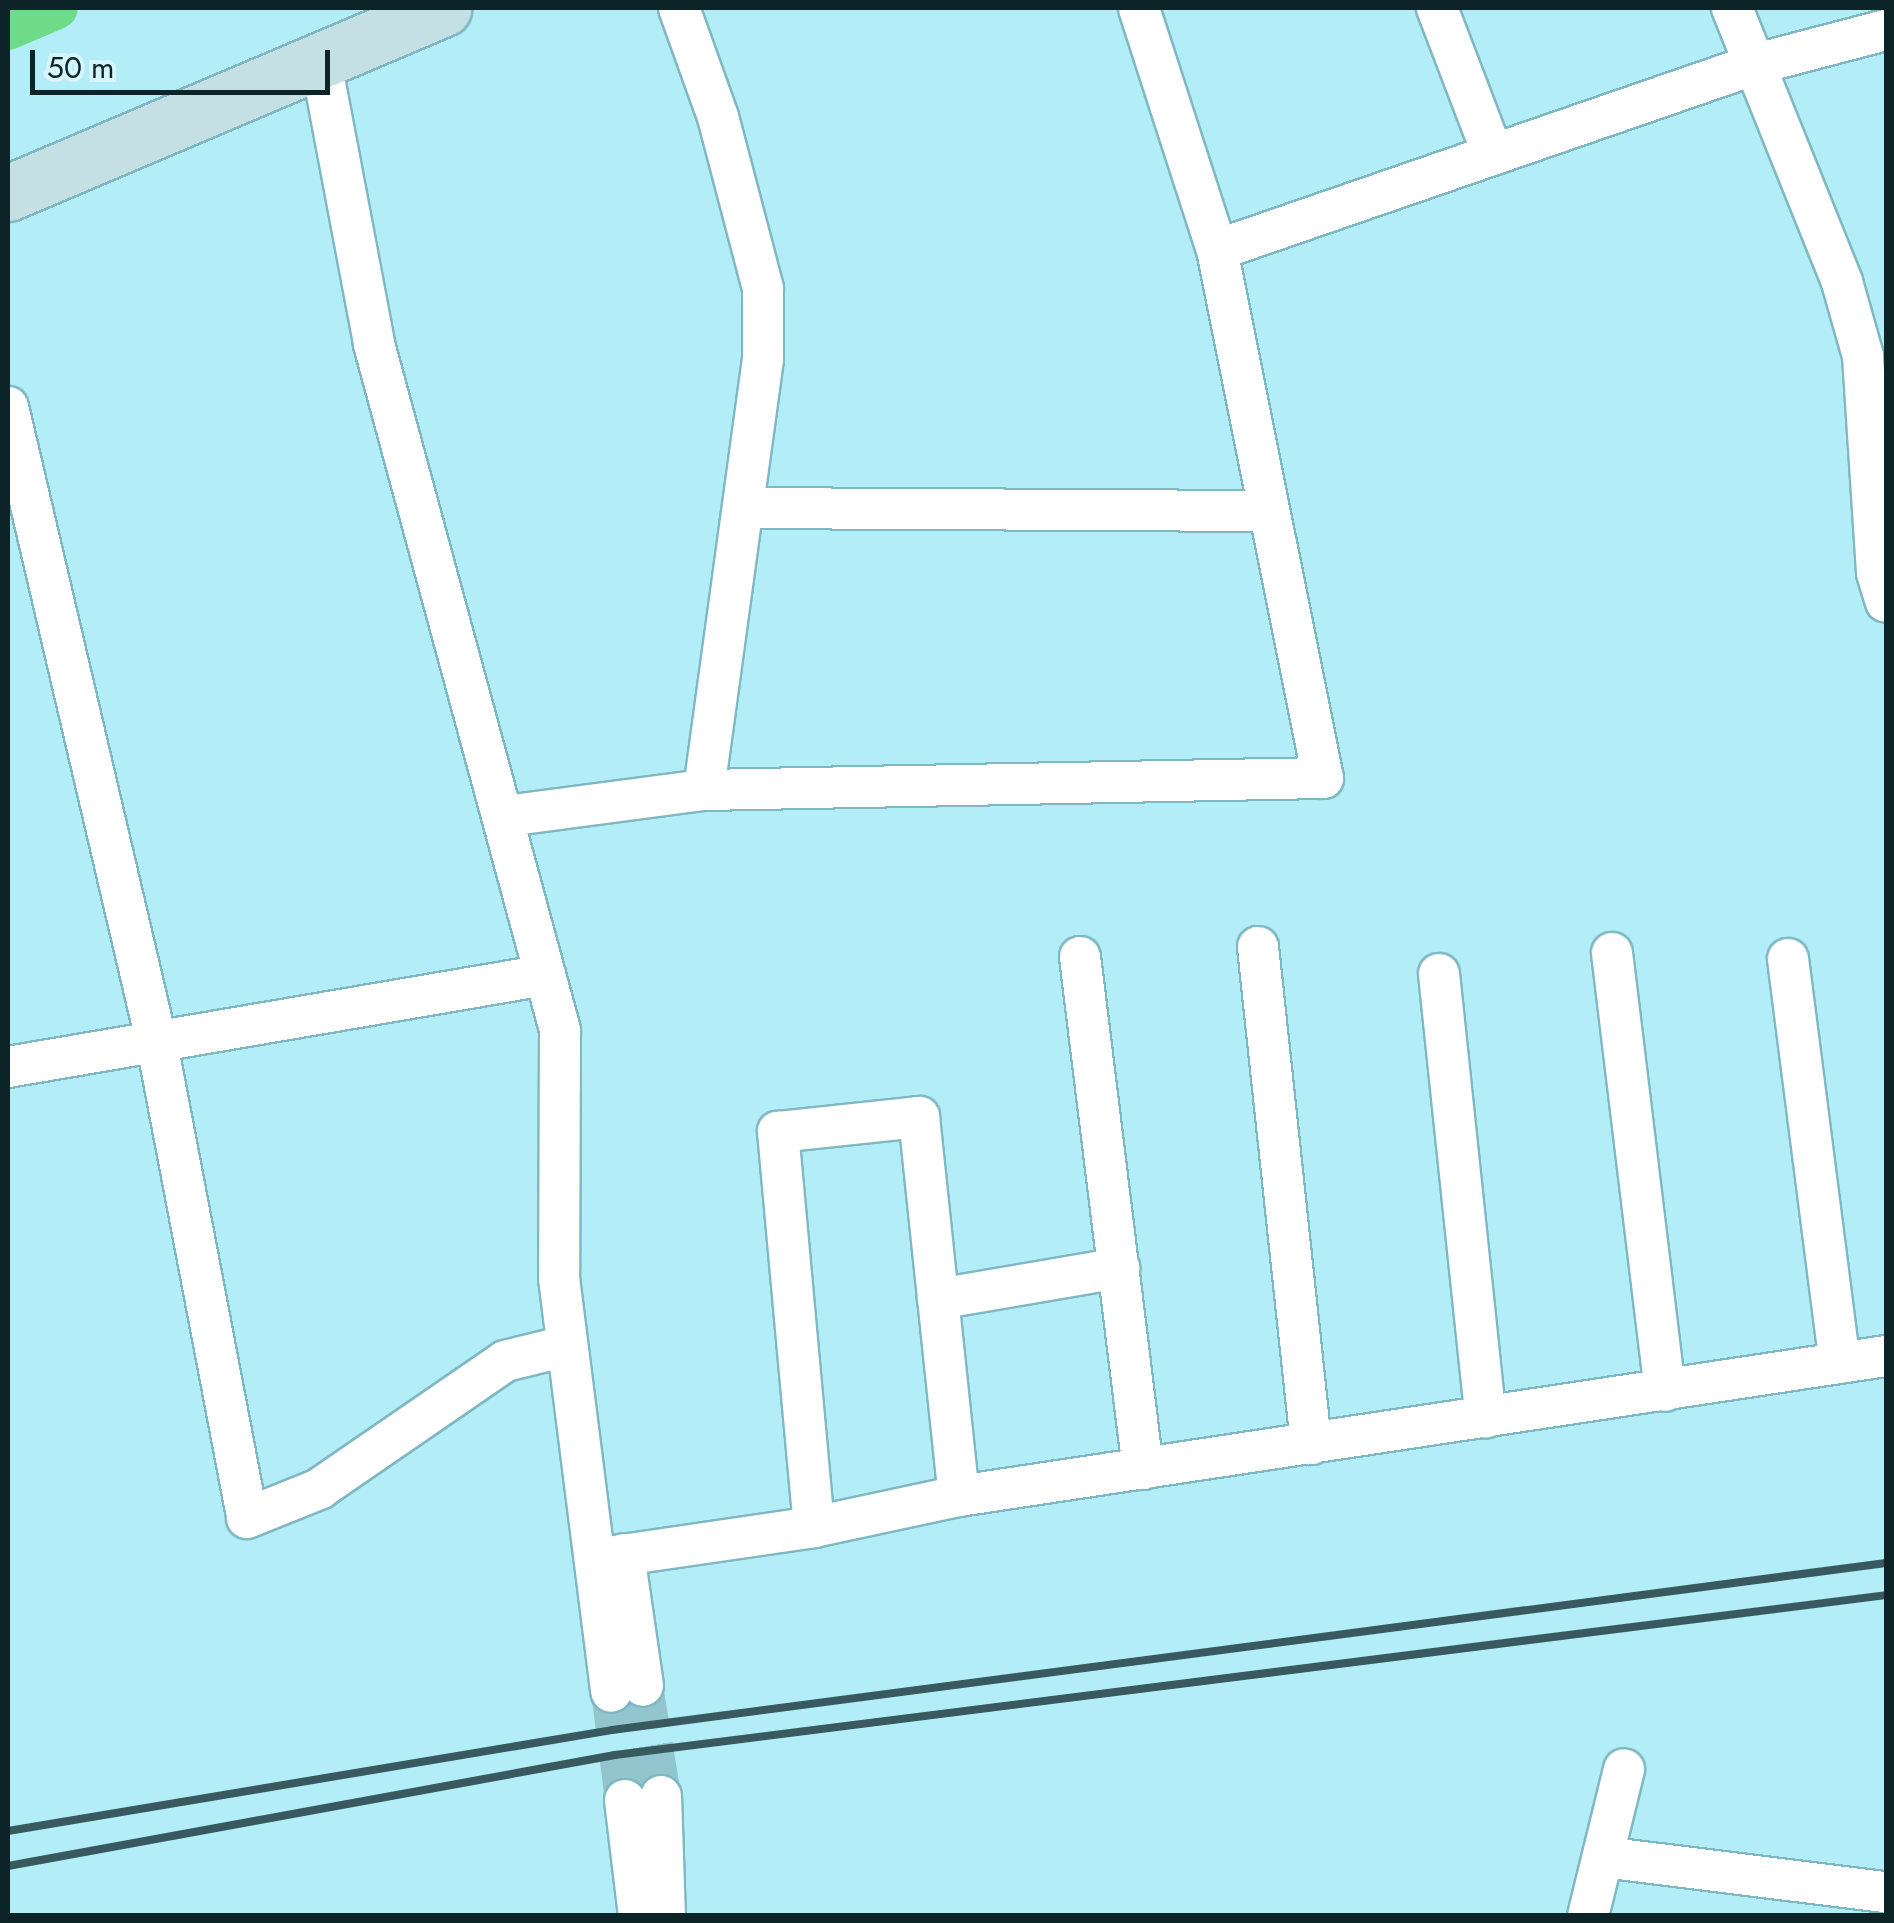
<!DOCTYPE html>
<html>
<head>
<meta charset="utf-8">
<style>
	body { margin:0 }
	#map { position:relative; width:1894px; height:1923px; overflow:hidden; background:#b3edf7; font-family:Jost,sans-serif }
	div>[style] { position:absolute }
	[style*='--x'] { left:calc(var(--x)*1px); top:calc(var(--y)*1px); width:calc(var(--w)*1px); rotate:calc(var(--a)*1deg) }
	.canal>* { height:42px; margin:-21px; padding:0 21px; transform-origin:21px; border-radius:21px; background:#6ddb88 }
	.minor-tunnel>* { height:40px; margin-top:-20px; transform-origin:0; background:repeating-linear-gradient(90deg,#92c5ce 0 40px,transparent 0 60px) }
	.roads { filter:drop-shadow(2px 0 #7fb8c2) drop-shadow(-2px 0 #7fb8c2) drop-shadow(0 2px #7fb8c2) drop-shadow(0 -2px #7fb8c2) }
	.minor>* { height:40px; margin:-20px; padding:0 20px; transform-origin:20px; border-radius:20px; background:#fff }
	.secondary>* { height:55px; margin:-27.5px; padding:0 27.5px; transform-origin:27.5px; border-radius:27.5px; background:#c4e0e5 }
	.rail>* { height:8px; margin:-4px; padding:0 4px; transform-origin:4px; border-radius:4px; background:#38595e }
	span { translate:-50% -50%; white-space:nowrap; text-align:center; line-height:1.15; -webkit-text-stroke:9px #d4f6fc; paint-order:stroke }
	.frame { position:absolute; inset:0; border:10px solid #0c2428; pointer-events:none }
	.scale { position:absolute; left:30px; top:50px; width:300px; height:45px; box-sizing:border-box; border:5px solid #0c2428; border-top:0; padding-left:12px; font-size:30px; line-height:35px; white-space:nowrap; color:#0c2428; -webkit-text-stroke:8px #d4f6fc; paint-order:stroke }
</style>
</head>
<body>
<div id="map">
	<div class="canal">
		<i style="--x:8;--y:29;--w:53;--a:-23.2"></i>
	</div>
	<div class="minor-tunnel">
		<i style="--x:643;--y:1686;--w:111;--a:80.7"></i>
		<i style="--x:611;--y:1692;--w:109;--a:82.6"></i>
	</div>
	<div class="roads">
		<div class="minor">
			<i style="--x:679;--y:8;--w:116;--a:70.3"></i>
			<i style="--x:718;--y:117;--w:178;--a:75.3"></i>
			<i style="--x:763;--y:289;--w:70;--a:90"></i>
			<i style="--x:763;--y:359;--w:435;--a:97.8"></i>
			<i style="--x:1437;--y:8;--w:157;--a:69.1"></i>
			<i style="--x:1732;--y:8;--w:295;--a:68.1"></i>
			<i style="--x:1842;--y:282;--w:77;--a:74.2"></i>
			<i style="--x:1863;--y:356;--w:217;--a:86.3"></i>
			<i style="--x:1877;--y:573;--w:30;--a:73"></i>
			<i style="--x:320;--y:57;--w:292;--a:79.3"></i>
			<i style="--x:374;--y:344;--w:711;--a:74.83"></i>
			<i style="--x:560;--y:1030;--w:248;--a:90.2"></i>
			<i style="--x:559;--y:1278;--w:417;--a:82.8"></i>
			<i style="--x:1217;--y:250;--w:570;--a:-19.04"></i>
			<i style="--x:1756;--y:64;--w:134;--a:-14.7"></i>
			<i style="--x:8;--y:407;--w:654;--a:76.83"></i>
			<i style="--x:157;--y:1044;--w:482;--a:79.2"></i>
			<i style="--x:247;--y:1518;--w:78;--a:-21.9"></i>
			<i style="--x:319;--y:1489;--w:226;--a:-34.5"></i>
			<i style="--x:505;--y:1361;--w:63;--a:-13.8"></i>
			<i style="--x:743;--y:508;--w:526;--a:0.33"></i>
			<i style="--x:506;--y:816;--w:200;--a:-7.5"></i>
			<i style="--x:704;--y:790;--w:619;--a:-1.11"></i>
			<i style="--x:1323;--y:778;--w:539;--a:-101.35"></i>
			<i style="--x:1217;--y:250;--w:254;--a:-107.9"></i>
			<i style="--x:1258;--y:947;--w:500;--a:83.9"></i>
			<i style="--x:1612;--y:953;--w:441;--a:83.1"></i>
			<i style="--x:1080;--y:957;--w:516;--a:82.99"></i>
			<i style="--x:1788;--y:959;--w:407;--a:82.7"></i>
			<i style="--x:1439;--y:974;--w:446;--a:84"></i>
			<i style="--x:8;--y:1067;--w:545;--a:-9.72"></i>
			<i style="--x:938;--y:1299;--w:184;--a:-9.7"></i>
			<i style="--x:814;--y:1527;--w:397;--a:-95.2"></i>
			<i style="--x:778;--y:1132;--w:142;--a:-6.1"></i>
			<i style="--x:919;--y:1117;--w:381;--a:84"></i>
			<i style="--x:624;--y:1554;--w:133;--a:81.8"></i>
			<i style="--x:595;--y:1559;--w:221;--a:-8.3"></i>
			<i style="--x:814;--y:1527;--w:148;--a:-12.1"></i>
			<i style="--x:959;--y:1496;--w:938;--a:-8.59"></i>
			<i style="--x:661;--y:1796;--w:120;--a:88.1"></i>
			<i style="--x:625;--y:1800;--w:117;--a:83.1"></i>
			<i style="--x:1603;--y:1857;--w:285;--a:7.1"></i>
			<i style="--x:1588;--y:1916;--w:151;--a:-76.2"></i>
		</div>
		<div class="secondary">
			<i style="--x:8;--y:193;--w:473;--a:-23"></i>
		</div>
	</div>
	<div class="rail">
		<i style="--x:8;--y:1831;--w:612;--a:-9.49"></i>
		<i style="--x:612;--y:1730;--w:1285;--a:-7.47"></i>
		<i style="--x:8;--y:1866;--w:617;--a:-10.36"></i>
		<i style="--x:615;--y:1755;--w:1281;--a:-7.17"></i>
	</div>
	<div class="frame"></div>
	<div class="scale">50 m</div>
</div>
</body>
</html>
